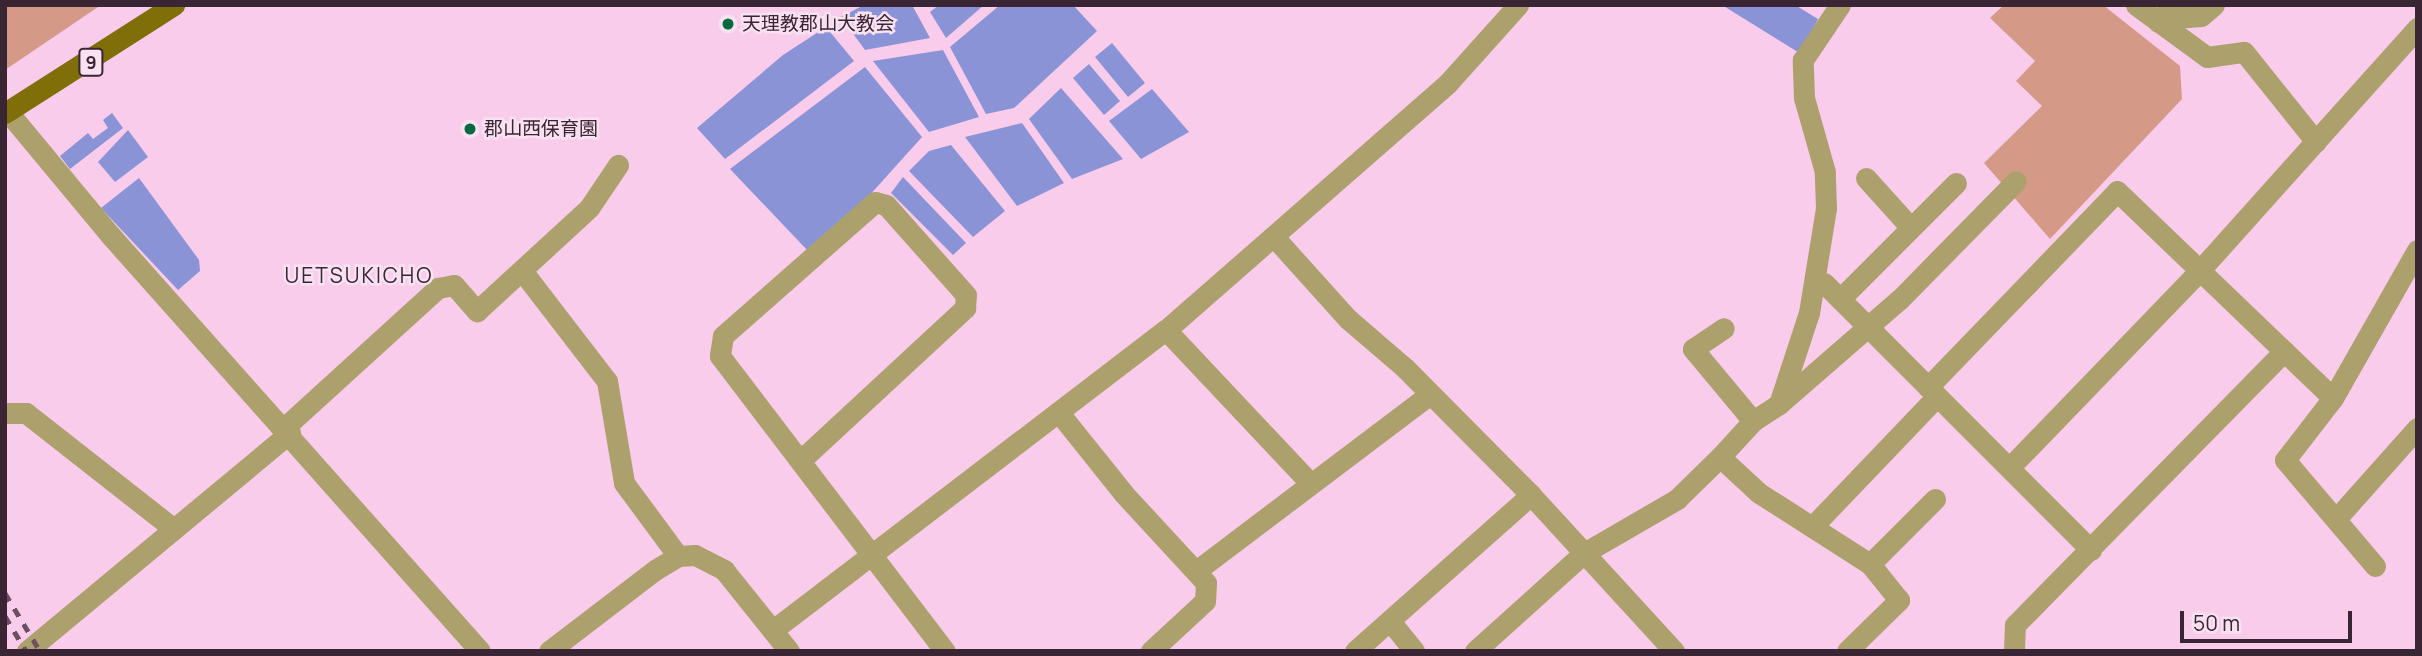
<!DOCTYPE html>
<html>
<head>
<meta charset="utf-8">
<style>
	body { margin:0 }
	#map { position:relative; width:2422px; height:656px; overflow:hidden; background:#f9cceb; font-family:Manrope,"Noto Sans JP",sans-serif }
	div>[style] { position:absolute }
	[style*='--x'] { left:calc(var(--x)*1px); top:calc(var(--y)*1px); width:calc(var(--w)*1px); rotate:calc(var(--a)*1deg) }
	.green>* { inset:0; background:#d59987 }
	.water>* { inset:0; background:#8a93d6 }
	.street>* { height:21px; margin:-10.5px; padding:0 10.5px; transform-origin:10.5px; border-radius:10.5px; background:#aca16c }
	.primary>* { height:21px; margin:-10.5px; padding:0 10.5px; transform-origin:10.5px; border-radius:10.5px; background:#806e08 }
	.rail>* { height:5px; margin-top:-2.5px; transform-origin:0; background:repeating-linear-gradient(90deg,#6b5063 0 9px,transparent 0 18px) }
	.dots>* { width:19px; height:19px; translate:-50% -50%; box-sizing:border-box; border:4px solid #f8e1f1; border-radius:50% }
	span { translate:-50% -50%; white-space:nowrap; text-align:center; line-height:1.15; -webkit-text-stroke:5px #f8e1f1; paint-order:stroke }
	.shield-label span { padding:2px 5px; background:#f8e1f1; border:2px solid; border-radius:5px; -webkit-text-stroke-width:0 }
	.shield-label { font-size:18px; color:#3a2534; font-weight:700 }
	.poi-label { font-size:19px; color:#3a2534 }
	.left { translate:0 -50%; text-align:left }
	.neighbourhood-label { font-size:21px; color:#3a2534; letter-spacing:2px }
	.frame { position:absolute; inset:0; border:7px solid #3a2534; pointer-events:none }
	.scale { position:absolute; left:2180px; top:611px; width:172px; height:32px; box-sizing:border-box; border:4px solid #3a2534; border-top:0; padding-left:9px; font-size:21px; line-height:24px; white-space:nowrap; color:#3a2534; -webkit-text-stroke:5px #f8e1f1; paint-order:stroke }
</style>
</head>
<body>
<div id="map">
	<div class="green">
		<i style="clip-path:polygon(5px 5px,101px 5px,5px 70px)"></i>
		<i style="clip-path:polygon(2004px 5px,2103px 5px,2180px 66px,2182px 99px,2050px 239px,1984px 163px,2042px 106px,2016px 81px,2035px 61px,1990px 18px)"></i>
	</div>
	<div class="water">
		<i style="clip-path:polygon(864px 5px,912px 5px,930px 38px,865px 50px,841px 17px)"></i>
		<i style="clip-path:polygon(939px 5px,984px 5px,946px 38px,930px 12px)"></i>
		<i style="clip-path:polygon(1000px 5px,1073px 5px,1097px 31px,1014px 108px,986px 114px,950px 47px)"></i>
		<i style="clip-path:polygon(1722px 5px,1795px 5px,1818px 19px,1801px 54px)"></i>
		<i style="clip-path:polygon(826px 27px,854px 61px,725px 159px,697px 128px,783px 55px)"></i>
		<i style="clip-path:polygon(1112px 43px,1145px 83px,1128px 97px,1095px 57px)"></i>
		<i style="clip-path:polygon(943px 50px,979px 117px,929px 132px,873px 61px)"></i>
		<i style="clip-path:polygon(1089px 64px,1120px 101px,1104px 115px,1073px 78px)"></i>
		<i style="clip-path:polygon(865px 67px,922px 137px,859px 207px,809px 252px,730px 169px)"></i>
		<i style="clip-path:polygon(1061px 88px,1123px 159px,1072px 179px,1029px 119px)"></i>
		<i style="clip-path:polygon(1152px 89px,1189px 132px,1141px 159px,1109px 121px)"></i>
		<i style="clip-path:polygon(112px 113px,123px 128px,70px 169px,60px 156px,88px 133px,93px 139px,108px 128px,103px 120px)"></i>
		<i style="clip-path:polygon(1022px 123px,1064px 183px,1017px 206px,965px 137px)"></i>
		<i style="clip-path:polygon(128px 130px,148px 157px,115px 182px,98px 162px)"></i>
		<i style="clip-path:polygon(951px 145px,1005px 211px,973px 237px,909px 171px,929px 151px)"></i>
		<i style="clip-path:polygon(903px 177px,966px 243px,953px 255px,891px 193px)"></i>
		<i style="clip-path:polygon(139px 178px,199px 260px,200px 271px,178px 290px,101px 208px)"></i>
	</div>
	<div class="street">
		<i style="--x:2136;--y:5;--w:88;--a:36.2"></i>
		<i style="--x:2207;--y:57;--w:37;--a:-8"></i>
		<i style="--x:2244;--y:52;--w:115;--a:51.3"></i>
		<i style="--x:2158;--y:22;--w:17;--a:-50"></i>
		<i style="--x:2169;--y:9;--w:20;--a:24"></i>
		<i style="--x:2187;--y:17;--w:14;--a:-4"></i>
		<i style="--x:2201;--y:16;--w:17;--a:-40"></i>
		<i style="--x:8;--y:112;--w:161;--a:50.3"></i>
		<i style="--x:111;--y:236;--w:555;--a:48.36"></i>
		<i style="--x:1866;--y:178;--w:67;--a:48"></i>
		<i style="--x:1275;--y:238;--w:109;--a:48"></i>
		<i style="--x:1348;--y:319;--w:75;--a:40.7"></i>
		<i style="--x:1405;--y:368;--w:179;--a:45.2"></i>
		<i style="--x:1531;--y:495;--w:212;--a:47.5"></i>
		<i style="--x:523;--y:272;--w:138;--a:52.4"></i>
		<i style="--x:607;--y:381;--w:103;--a:80.5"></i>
		<i style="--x:624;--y:483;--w:91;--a:53.5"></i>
		<i style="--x:1824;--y:283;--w:147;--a:45"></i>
		<i style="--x:1840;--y:299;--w:164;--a:-45"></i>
		<i style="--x:1166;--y:330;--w:210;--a:46.7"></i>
		<i style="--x:1779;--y:404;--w:160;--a:-41"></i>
		<i style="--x:1900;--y:299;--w:165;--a:-45.5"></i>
		<i style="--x:5;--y:413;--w:21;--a:0"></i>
		<i style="--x:26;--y:413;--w:188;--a:38.1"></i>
		<i style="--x:1060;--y:414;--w:102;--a:51.3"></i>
		<i style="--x:1124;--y:494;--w:121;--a:47.3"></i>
		<i style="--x:1206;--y:583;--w:18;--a:93"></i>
		<i style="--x:1205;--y:601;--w:74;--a:137.2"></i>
		<i style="--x:1753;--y:421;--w:31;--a:-33"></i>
		<i style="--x:1779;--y:404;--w:96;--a:-71.8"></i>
		<i style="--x:1809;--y:313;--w:106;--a:-80.8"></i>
		<i style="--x:1826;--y:208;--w:36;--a:-92"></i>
		<i style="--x:1825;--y:172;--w:77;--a:-105.8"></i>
		<i style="--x:1804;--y:98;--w:38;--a:-92"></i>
		<i style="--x:1803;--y:60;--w:66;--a:-56.1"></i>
		<i style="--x:285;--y:427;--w:207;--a:-42.3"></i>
		<i style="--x:438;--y:288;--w:16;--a:-11"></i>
		<i style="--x:454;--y:285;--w:35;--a:49"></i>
		<i style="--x:477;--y:311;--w:152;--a:-42.6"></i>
		<i style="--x:589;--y:208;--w:52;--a:-56"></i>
		<i style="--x:1720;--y:457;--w:49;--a:-47.5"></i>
		<i style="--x:1753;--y:421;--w:94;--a:-129.8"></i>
		<i style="--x:1693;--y:349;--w:37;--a:-34"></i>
		<i style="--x:801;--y:460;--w:224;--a:-42.8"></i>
		<i style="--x:965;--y:308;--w:13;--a:-86"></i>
		<i style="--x:966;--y:295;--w:120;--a:-131.6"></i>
		<i style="--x:886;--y:205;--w:11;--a:-165"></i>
		<i style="--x:875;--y:202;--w:203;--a:138.6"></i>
		<i style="--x:723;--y:336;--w:20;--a:99"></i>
		<i style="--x:720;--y:356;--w:371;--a:52.7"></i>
		<i style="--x:2011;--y:466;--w:274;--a:-46"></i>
		<i style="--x:2201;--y:269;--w:324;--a:-48.1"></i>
		<i style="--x:2336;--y:519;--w:122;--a:-48.3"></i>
		<i style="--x:1812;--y:527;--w:181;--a:-46.3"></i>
		<i style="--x:2091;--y:550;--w:231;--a:-135"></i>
		<i style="--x:1928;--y:387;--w:272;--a:-46"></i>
		<i style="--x:2117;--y:191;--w:299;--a:43.8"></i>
		<i style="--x:2375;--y:566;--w:139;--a:-130.3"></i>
		<i style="--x:2285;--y:460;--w:78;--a:-52.3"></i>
		<i style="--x:2333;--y:398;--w:170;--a:-60.4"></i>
		<i style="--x:1196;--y:571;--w:293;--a:-37.1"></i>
		<i style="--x:1390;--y:621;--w:38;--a:51"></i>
		<i style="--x:773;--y:630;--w:494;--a:-37.4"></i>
		<i style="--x:1166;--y:330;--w:375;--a:-41.2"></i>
		<i style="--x:1448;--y:83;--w:105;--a:-48.1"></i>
		<i style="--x:27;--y:651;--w:342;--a:-39.7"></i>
		<i style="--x:549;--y:651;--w:133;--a:-37.4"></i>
		<i style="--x:655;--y:570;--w:27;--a:-31"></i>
		<i style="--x:678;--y:556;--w:17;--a:-3"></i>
		<i style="--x:695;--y:555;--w:33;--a:27"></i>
		<i style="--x:724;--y:570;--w:104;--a:51.3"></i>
		<i style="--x:1355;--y:651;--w:235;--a:-41.6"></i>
		<i style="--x:1475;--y:651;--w:147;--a:-42"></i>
		<i style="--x:1584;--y:553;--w:108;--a:-30.1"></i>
		<i style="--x:1677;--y:499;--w:60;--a:-44.3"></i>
		<i style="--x:1720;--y:457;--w:53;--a:42.7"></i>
		<i style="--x:1759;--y:493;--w:132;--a:32.6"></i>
		<i style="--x:1870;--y:564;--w:92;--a:-45"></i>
		<i style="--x:1847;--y:651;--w:73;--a:-44.4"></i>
		<i style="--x:1899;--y:600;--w:46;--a:-128.9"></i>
		<i style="--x:2014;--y:651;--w:26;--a:-88"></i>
		<i style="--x:2015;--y:625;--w:384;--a:-45.5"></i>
	</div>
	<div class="primary">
		<i style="--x:5;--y:113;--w:201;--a:-32.6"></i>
	</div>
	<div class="rail">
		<i style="--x:5;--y:593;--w:68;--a:58.9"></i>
		<i style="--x:5;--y:616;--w:41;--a:59"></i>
	</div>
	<div class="dots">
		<i style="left:728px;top:24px;background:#066b41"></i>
		<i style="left:470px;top:129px;background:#066b41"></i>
	</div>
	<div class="shield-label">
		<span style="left:91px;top:62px">9</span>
	</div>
	<div class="poi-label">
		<span class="left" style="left:742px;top:24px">天理教郡山大教会</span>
		<span class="left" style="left:484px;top:129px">郡山西保育園</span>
	</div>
	<div class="neighbourhood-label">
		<span style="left:359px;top:275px">UETSUKICHO</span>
	</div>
	<div class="frame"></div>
	<div class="scale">50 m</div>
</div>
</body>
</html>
